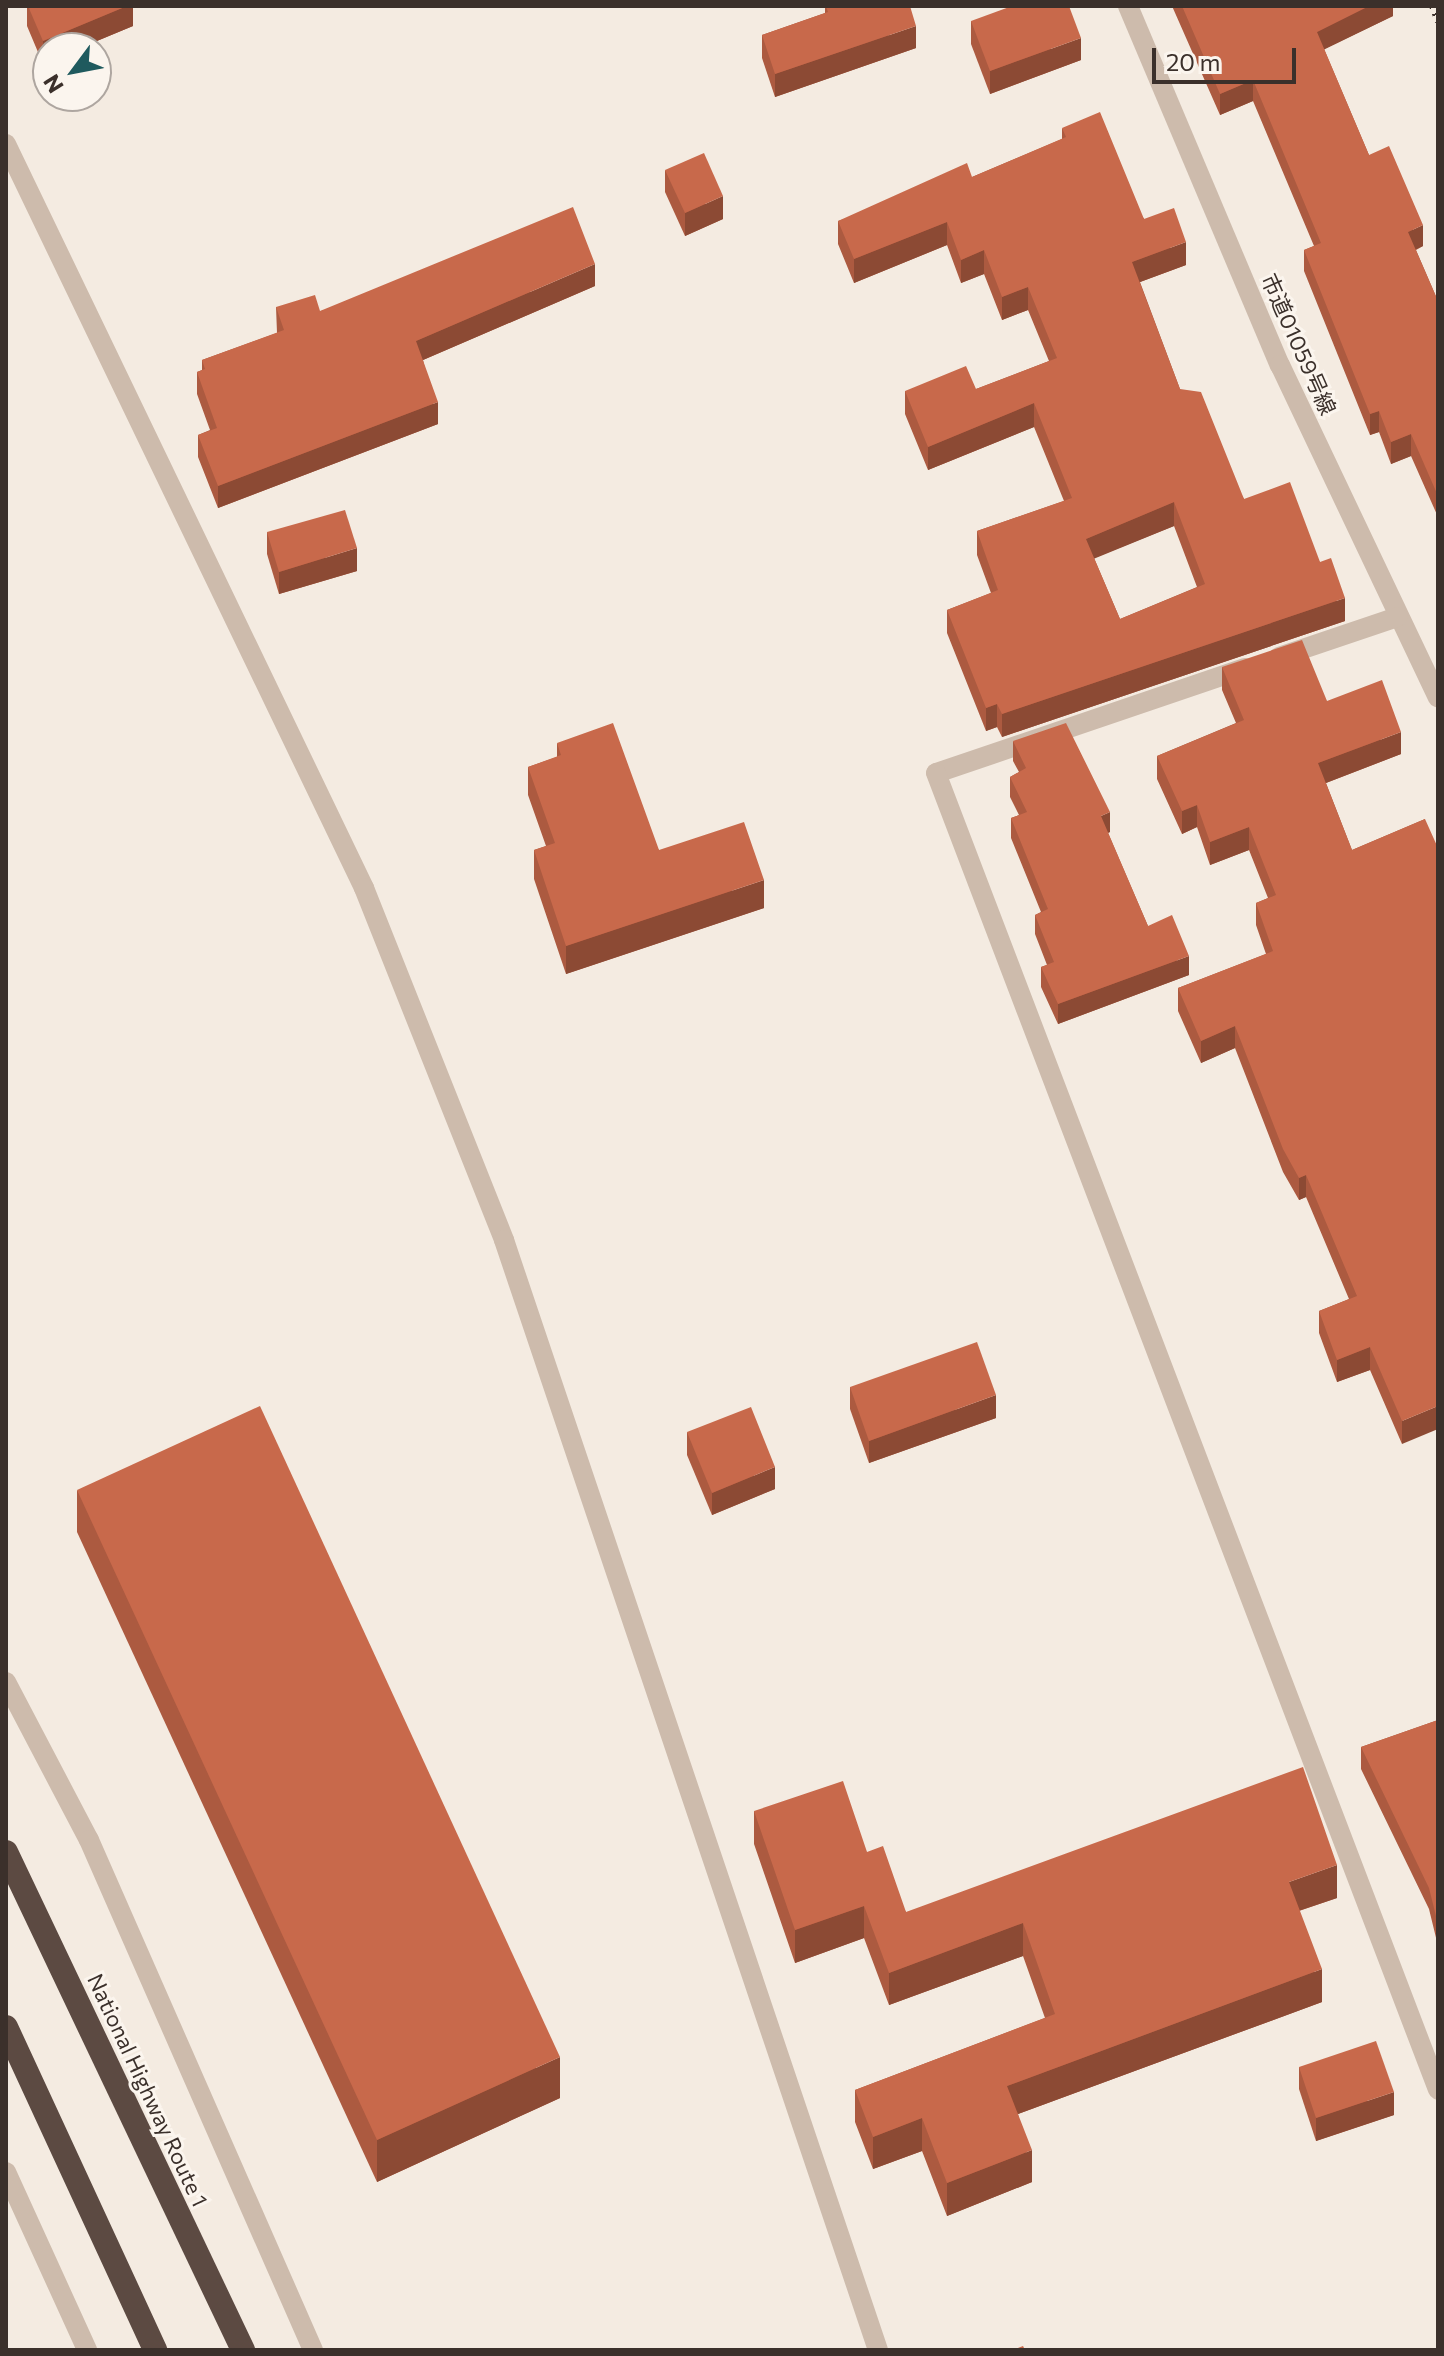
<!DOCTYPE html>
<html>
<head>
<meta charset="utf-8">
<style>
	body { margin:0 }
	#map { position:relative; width:1444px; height:2356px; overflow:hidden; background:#f4ebe1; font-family:Commissioner,"Noto Sans JP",sans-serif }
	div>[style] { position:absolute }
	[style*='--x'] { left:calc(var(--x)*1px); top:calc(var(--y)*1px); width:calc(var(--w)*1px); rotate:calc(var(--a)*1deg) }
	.minor>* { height:20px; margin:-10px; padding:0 10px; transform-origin:10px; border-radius:10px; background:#cdbbac }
	.highway>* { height:24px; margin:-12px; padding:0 12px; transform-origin:12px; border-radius:12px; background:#5c4a42 }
	.rail>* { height:6px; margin-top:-3px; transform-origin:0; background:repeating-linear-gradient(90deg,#3b302b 0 2px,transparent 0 8px) }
	.wall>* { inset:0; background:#ac5a40 }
	.shaded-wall>* { inset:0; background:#8c4a34 }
	.building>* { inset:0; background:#c8694b }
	span { translate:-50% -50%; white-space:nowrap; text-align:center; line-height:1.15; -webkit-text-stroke:6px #fbf5ee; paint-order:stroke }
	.street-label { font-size:22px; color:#3b302b }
	.frame { position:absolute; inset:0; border:8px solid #3b302b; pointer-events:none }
	.north { position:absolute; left:32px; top:32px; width:80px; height:80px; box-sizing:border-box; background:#fbf5ee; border:2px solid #aea6a0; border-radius:50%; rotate:238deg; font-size:22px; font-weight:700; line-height:32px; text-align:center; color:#3b302b }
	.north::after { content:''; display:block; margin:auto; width:28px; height:36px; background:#1f5a5e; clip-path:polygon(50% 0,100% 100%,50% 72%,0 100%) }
	.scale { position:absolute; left:1152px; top:48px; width:144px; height:36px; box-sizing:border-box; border:4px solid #3b302b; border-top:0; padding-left:10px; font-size:24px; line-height:28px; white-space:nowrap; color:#3b302b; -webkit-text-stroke:6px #fbf5ee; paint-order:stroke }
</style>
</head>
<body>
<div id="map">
	<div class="minor">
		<i style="--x:1128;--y:6;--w:390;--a:67.1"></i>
		<i style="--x:1280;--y:365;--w:368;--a:64.6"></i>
		<i style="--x:6;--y:144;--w:826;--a:64.3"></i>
		<i style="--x:364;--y:888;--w:379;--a:68.3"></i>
		<i style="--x:504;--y:1240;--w:1171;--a:71.38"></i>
		<i style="--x:1279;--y:657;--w:125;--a:-18.7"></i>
		<i style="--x:1245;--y:668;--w:326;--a:161.2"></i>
		<i style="--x:936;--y:773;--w:1409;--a:69.13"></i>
		<i style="--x:6;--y:1682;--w:178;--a:62.3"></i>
		<i style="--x:89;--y:1840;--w:557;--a:66.29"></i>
		<i style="--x:6;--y:2172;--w:196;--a:65.5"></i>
	</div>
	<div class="highway">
		<i style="--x:6;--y:1852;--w:552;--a:64.55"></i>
		<i style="--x:6;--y:2027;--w:356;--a:65.2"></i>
	</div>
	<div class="rail">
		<i style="--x:1432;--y:6;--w:17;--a:69"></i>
	</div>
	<div class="wall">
		<i style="clip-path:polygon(27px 6px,133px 6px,133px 26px,80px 48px,48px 48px,48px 62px,43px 64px,27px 26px)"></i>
		<i style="clip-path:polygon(825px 6px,916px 48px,775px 97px,762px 58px,762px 35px,825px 13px)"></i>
		<i style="clip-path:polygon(1172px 6px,1393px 6px,1393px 16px,1324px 49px,1369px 155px,1423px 246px,1416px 250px,1438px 301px,1438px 517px,1411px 456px,1391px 464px,1379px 432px,1370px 435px,1304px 271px,1304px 250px,1314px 246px,1253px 101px,1220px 115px)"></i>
		<i style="clip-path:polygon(971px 21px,1081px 60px,990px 94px,971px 44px)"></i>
		<i style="clip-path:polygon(evenodd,1062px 128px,1186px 265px,1140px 282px,1180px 389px,1244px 499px,1320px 562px,1345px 621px,1002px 737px,997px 727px,986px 731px,947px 633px,947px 610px,991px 593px,977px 555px,977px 531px,1064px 501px,1034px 427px,928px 470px,905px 414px,905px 391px,976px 389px,1049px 361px,1028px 310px,1002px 320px,984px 274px,961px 283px,947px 245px,854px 283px,838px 244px,838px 221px,972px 177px,1062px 139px,1062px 128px,1174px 526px,1197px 587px,1120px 619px,1094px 558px,1174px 526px)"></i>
		<i style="clip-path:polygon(665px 170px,723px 219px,685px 236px,665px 192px)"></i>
		<i style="clip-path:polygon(595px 286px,423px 360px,438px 424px,218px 508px,198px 457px,198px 435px,210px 430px,197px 394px,197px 372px,202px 370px,202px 360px,277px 333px,276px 307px,320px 311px)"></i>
		<i style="clip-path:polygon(267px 532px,357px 571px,279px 594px,267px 554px)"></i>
		<i style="clip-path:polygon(1222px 667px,1327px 701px,1401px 754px,1326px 783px,1352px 850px,1425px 819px,1402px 1444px,1370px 1370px,1337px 1382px,1319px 1333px,1319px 1311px,1349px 1299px,1306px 1197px,1299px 1200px,1283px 1172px,1235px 1048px,1201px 1063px,1178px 1011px,1178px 988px,1266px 954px,1256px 925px,1256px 903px,1268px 898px,1249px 850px,1210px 865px,1197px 827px,1182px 834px,1157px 779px,1157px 756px,1236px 723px,1222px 690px)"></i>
		<i style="clip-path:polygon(1013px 741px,1110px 832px,1108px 833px,1148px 926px,1189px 975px,1058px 1024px,1041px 987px,1041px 967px,1047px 965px,1035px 934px,1035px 915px,1041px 912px,1011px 838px,1011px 818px,1019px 815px,1010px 797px,1010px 777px,1019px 772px,1013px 761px)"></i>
		<i style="clip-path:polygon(557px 743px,659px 850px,764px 908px,566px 974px,534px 879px,534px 850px,546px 846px,528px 795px,528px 767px,557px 757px)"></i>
		<i style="clip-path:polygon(850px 1387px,996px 1418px,869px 1463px,850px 1409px)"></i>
		<i style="clip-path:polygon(687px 1432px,775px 1489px,712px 1515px,687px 1455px)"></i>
		<i style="clip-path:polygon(77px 1490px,560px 2098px,377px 2182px,77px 1532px)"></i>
		<i style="clip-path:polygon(1438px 1720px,1438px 1946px,1429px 1909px,1361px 1769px,1361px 1747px)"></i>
		<i style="clip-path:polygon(754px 1811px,867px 1852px,906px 1912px,1337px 1898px,1299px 1911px,1322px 2002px,1018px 2114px,1032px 2182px,947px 2216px,922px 2151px,873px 2169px,855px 2122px,855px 2090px,1045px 2018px,1023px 1956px,889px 2005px,864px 1938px,795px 1963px,754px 1844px)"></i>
		<i style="clip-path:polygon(1299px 2067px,1394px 2115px,1316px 2141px,1299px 2089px)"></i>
	</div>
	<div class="shaded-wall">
		<i style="clip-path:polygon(127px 6px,133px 6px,133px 26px,80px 48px,48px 48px,48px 62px,43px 64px,43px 41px)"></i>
		<i style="clip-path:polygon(1369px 6px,1393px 6px,1393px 16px,1317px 53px,1317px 32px)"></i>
		<i style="clip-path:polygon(916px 26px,916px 48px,775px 97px,775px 74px)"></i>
		<i style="clip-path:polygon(1081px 38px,1081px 60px,990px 94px,990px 71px)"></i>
		<i style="clip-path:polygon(1253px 80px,1253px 101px,1220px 115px,1220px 94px)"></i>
		<i style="clip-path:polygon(723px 196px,723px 219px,685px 236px,685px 213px)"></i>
		<i style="clip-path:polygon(947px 222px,947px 245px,854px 283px,854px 259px)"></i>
		<i style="clip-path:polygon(1423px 225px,1423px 246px,1408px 253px,1408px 232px)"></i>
		<i style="clip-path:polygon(1186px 242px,1186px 265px,1132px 285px,1132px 262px)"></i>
		<i style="clip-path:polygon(984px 250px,984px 274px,961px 283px,961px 260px)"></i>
		<i style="clip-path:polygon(595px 264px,595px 286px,416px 363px,416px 341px)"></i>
		<i style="clip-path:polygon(1028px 287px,1028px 310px,1002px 320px,1002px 297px)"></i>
		<i style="clip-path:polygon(438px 402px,438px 424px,218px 508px,218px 486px)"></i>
		<i style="clip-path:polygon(1034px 403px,1034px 427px,928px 470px,928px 447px)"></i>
		<i style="clip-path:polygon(1379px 411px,1379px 432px,1370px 435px,1370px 414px)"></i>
		<i style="clip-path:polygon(1411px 434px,1411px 456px,1391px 464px,1391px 442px)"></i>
		<i style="clip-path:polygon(1174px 502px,1174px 526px,1086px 562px,1086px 539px)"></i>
		<i style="clip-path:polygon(357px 548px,357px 571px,279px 594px,279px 572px)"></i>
		<i style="clip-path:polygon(1345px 598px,1345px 621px,1002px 737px,1002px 714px)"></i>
		<i style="clip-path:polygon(997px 704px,997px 727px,986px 731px,986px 708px)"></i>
		<i style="clip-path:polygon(1401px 732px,1401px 754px,1318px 786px,1318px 763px)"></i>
		<i style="clip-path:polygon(1197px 805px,1197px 827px,1182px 834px,1182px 811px)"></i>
		<i style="clip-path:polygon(1110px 812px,1110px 832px,1101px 835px,1101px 816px)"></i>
		<i style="clip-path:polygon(1249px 827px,1249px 850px,1210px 865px,1210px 842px)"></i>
		<i style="clip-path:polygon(764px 880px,764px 908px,566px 974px,566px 946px)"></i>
		<i style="clip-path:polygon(1189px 956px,1189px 975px,1058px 1024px,1058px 1004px)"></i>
		<i style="clip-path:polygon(1235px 1026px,1235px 1048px,1201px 1063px,1201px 1041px)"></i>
		<i style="clip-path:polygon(1306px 1175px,1306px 1197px,1299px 1200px,1299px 1178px)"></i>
		<i style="clip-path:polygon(1370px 1347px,1370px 1370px,1337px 1382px,1337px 1360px)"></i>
		<i style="clip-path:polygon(996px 1395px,996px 1418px,869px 1463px,869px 1441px)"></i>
		<i style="clip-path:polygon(1438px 1406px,1438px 1429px,1402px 1444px,1402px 1421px)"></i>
		<i style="clip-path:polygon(775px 1467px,775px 1489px,712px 1515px,712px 1493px)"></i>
		<i style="clip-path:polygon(1337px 1865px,1337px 1898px,1289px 1914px,1289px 1882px)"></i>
		<i style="clip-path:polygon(864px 1906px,864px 1938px,795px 1963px,795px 1930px)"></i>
		<i style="clip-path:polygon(1023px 1923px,1023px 1956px,889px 2005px,889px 1973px)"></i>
		<i style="clip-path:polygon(1322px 1969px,1322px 2002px,1007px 2118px,1007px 2086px)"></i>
		<i style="clip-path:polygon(560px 2057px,560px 2098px,377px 2182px,377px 2140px)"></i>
		<i style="clip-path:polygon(1394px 2092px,1394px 2115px,1316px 2141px,1316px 2118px)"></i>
		<i style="clip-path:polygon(922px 2118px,922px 2151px,873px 2169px,873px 2137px)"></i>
		<i style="clip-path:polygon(1032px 2150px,1032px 2182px,947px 2216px,947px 2183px)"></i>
	</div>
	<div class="building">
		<i style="clip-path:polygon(28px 6px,127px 6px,43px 41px)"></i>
		<i style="clip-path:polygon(826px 6px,910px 6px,916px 26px,775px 74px,762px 35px,828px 12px)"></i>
		<i style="clip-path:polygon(1012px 6px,1069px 6px,1081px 38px,990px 71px,971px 21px)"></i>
		<i style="clip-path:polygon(1182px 6px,1369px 6px,1317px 32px,1369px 155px,1389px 146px,1423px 225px,1408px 232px,1438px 301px,1438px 496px,1411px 434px,1391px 442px,1379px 411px,1370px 414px,1304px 250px,1321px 243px,1253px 80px,1220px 94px)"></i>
		<i style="clip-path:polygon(evenodd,1100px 112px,1144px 219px,1174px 208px,1186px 242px,1132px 262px,1180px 389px,1201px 392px,1244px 499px,1290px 482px,1320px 562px,1331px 558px,1345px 598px,1002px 714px,997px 704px,986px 708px,947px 610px,998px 590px,977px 531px,1072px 498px,1034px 403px,928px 447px,905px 391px,966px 366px,976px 389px,1057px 358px,1028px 287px,1002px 297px,984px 250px,961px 260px,947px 222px,854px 259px,838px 221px,967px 163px,972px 177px,1066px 137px,1062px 128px,1100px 112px,1174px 502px,1205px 584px,1120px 619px,1086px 539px,1174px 502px)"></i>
		<i style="clip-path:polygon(704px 153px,723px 196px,685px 213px,665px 170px)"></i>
		<i style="clip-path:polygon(573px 207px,595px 264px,416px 341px,438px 402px,218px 486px,198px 435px,217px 428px,197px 372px,205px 369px,202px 360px,284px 330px,276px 307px,315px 295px,320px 311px)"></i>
		<i style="clip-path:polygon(345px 510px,357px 548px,279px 572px,267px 532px)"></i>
		<i style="clip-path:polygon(1302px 640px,1327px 701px,1382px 680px,1401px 732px,1318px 763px,1352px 850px,1425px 819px,1438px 848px,1438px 1406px,1402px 1421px,1370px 1347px,1337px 1360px,1319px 1311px,1357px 1296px,1306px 1175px,1299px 1178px,1283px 1149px,1235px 1026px,1201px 1041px,1178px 988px,1273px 951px,1256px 903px,1276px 895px,1249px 827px,1210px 842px,1197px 805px,1182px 811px,1157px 756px,1244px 720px,1222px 667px)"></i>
		<i style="clip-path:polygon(613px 723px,659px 850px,744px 822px,764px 880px,566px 946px,534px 850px,555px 843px,528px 767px,561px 755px,557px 743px)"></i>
		<i style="clip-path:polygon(1066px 723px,1110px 812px,1101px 816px,1148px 926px,1172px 915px,1189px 956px,1058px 1004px,1041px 967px,1054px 962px,1035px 915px,1048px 909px,1011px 818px,1027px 812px,1010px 777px,1026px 768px,1013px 741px)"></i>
		<i style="clip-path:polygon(977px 1342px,996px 1395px,869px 1441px,850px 1387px)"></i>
		<i style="clip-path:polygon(260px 1406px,560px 2057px,377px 2140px,77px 1490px)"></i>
		<i style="clip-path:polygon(751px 1407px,775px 1467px,712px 1493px,687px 1432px)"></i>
		<i style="clip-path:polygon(1438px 1720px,1438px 1924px,1429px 1888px,1361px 1747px)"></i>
		<i style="clip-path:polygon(1303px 1767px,1337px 1865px,1289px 1882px,1322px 1969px,1007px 2086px,1032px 2150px,947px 2183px,922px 2118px,873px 2137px,855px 2090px,1055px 2014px,1023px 1923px,889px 1973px,864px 1906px,795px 1930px,754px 1811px,843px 1781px,867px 1852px,883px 1846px,906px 1912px)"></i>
		<i style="clip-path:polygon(1376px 2041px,1394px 2092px,1316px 2118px,1299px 2067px)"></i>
		<i style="clip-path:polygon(1023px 2346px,1025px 2350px,1013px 2350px)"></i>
	</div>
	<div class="street-label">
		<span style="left:1299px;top:344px;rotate:66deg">市道01059号線</span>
		<span style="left:148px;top:2090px;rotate:65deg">National Highway Route 1</span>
	</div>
	<div class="frame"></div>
	<div class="north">N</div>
	<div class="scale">20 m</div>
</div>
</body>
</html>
